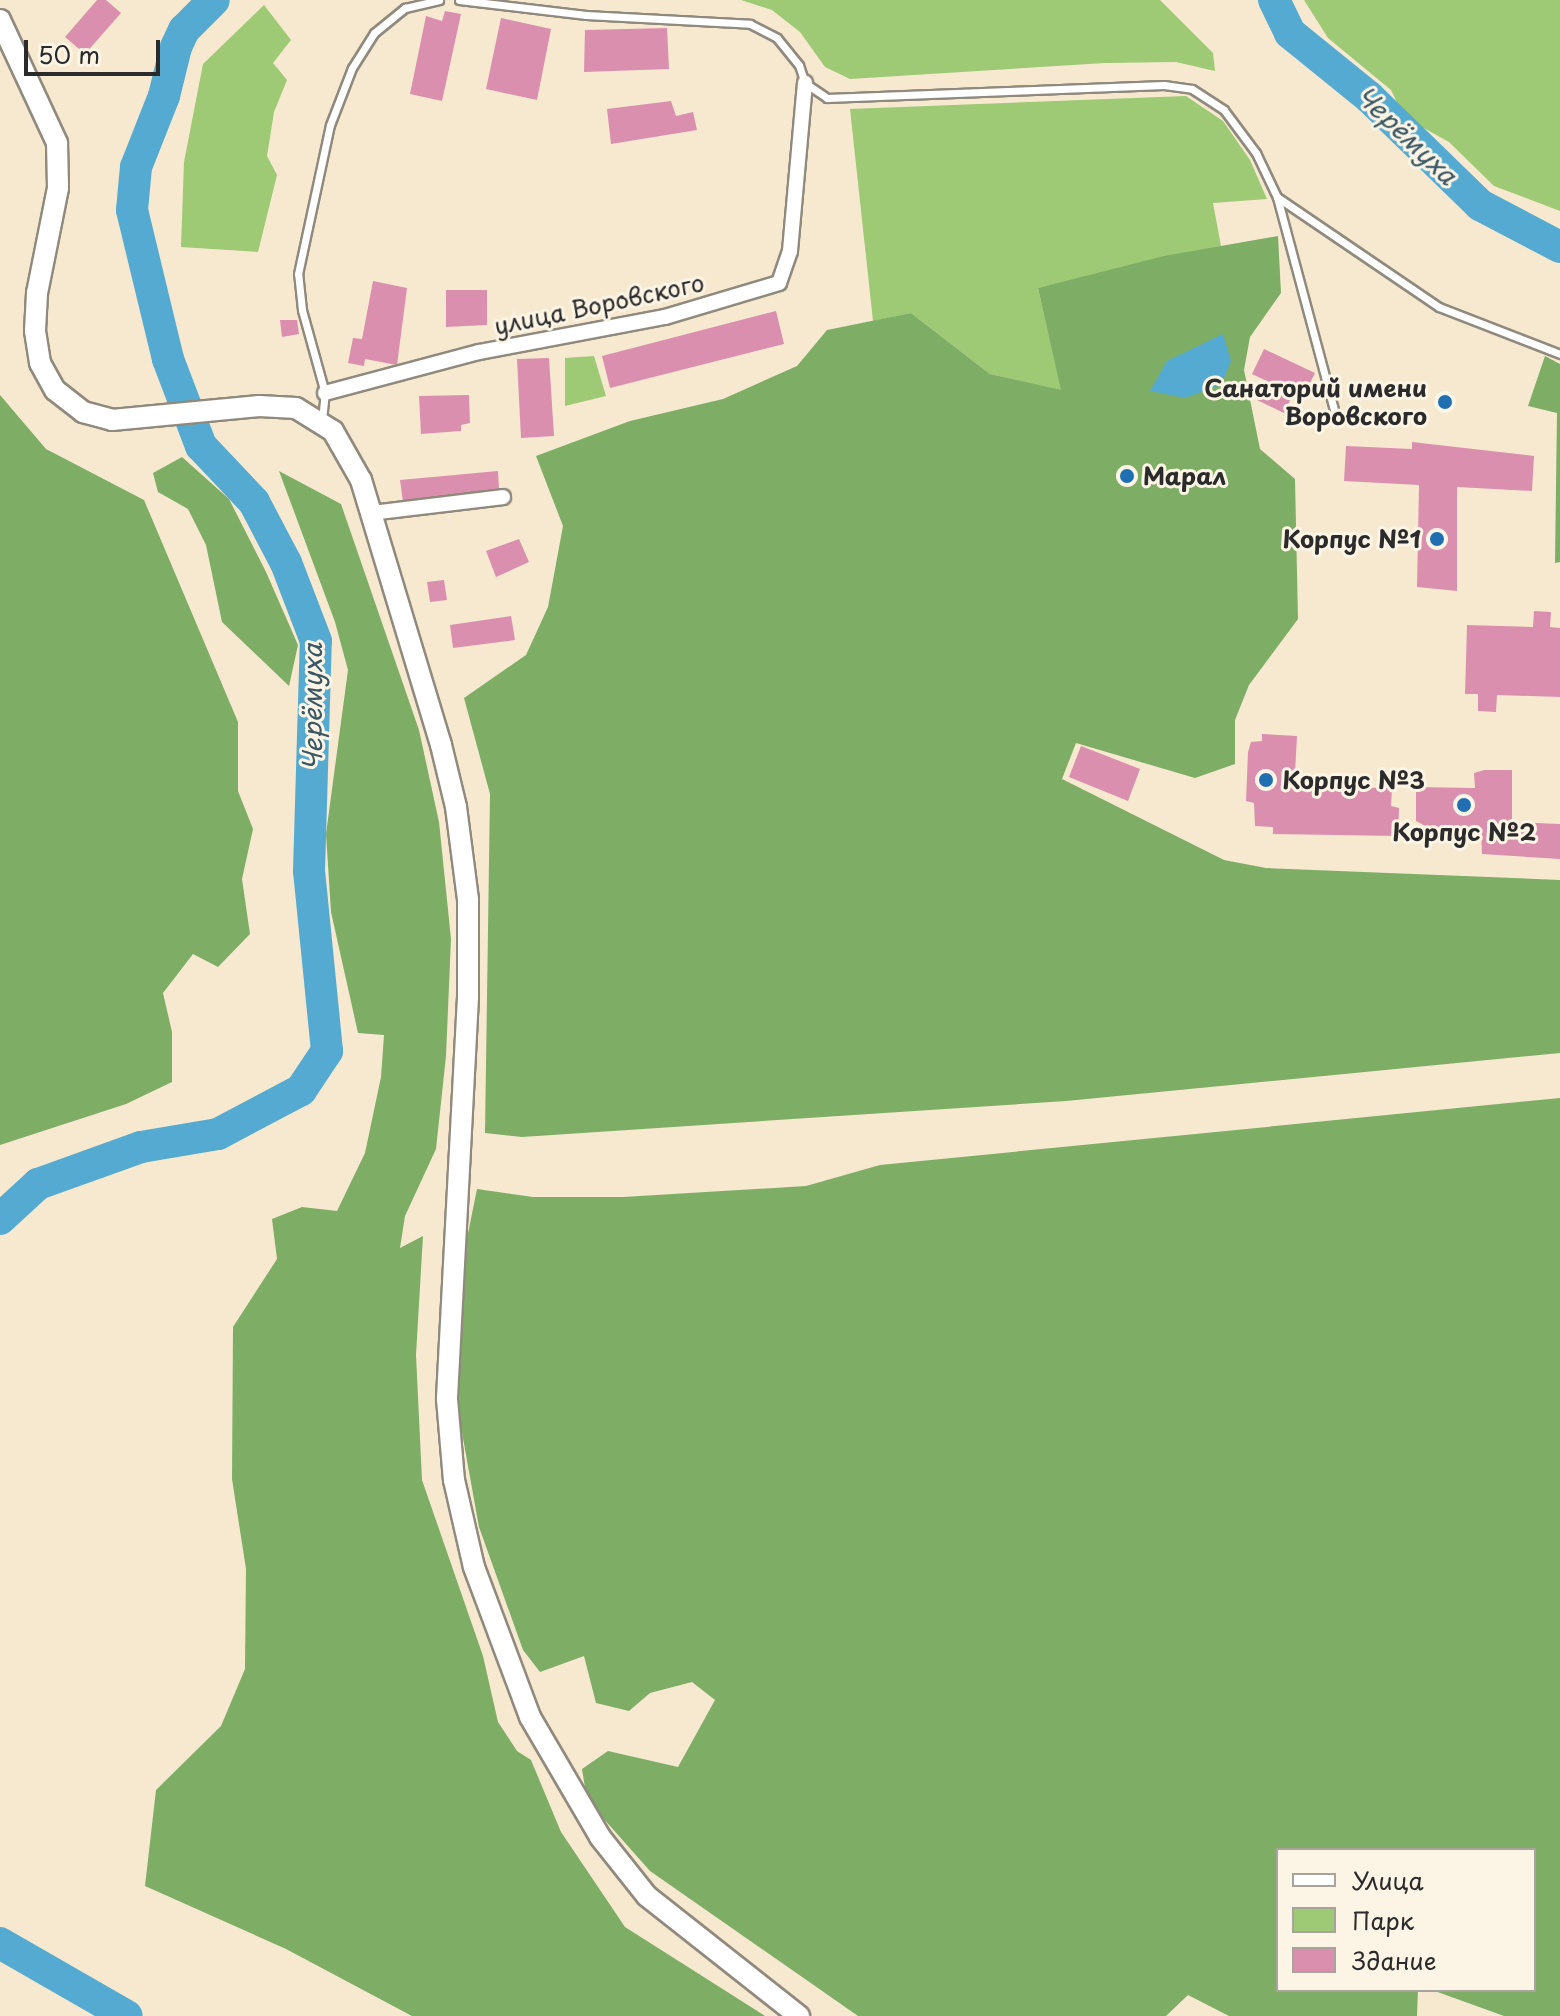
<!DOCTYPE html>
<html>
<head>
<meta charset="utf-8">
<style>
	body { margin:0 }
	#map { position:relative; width:1560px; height:2016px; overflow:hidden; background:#f6e9d0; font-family:"Playpen Sans",sans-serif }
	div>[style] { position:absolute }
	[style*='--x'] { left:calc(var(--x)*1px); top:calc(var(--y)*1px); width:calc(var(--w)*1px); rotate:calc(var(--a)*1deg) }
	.green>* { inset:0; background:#9ec975 }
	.forest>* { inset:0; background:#7ead66 }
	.water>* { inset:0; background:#54aad0 }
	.river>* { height:32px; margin:-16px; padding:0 16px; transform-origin:16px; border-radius:16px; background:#54aad0 }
	.building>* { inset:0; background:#da8faf }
	.roads { filter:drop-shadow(2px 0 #908a7e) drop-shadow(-2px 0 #908a7e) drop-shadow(0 2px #908a7e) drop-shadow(0 -2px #908a7e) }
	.service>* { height:7px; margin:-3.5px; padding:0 3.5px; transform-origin:3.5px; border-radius:3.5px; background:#fff }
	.minor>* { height:14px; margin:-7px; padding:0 7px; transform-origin:7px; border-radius:7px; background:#fff }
	.secondary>* { height:20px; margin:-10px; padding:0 10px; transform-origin:10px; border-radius:10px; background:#fff }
	.dots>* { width:22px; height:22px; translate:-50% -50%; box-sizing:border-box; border:4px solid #fcf5e5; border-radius:50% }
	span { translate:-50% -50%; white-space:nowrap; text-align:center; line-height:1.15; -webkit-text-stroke:6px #fcf5e5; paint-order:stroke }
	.street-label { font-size:24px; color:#2b2b2b }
	.poi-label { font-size:24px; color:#2b2b2b; font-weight:700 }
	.right { translate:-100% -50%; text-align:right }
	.left { translate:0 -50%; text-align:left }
	.water-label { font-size:26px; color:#395765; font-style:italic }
	.legend { position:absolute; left:1276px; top:1848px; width:260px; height:144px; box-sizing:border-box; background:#fcf5e5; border:2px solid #a8a49b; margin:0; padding:10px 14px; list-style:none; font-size:24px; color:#2b2b2b }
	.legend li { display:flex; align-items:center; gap:16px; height:40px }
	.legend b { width:40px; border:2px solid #a8a49b }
	.scale { position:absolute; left:24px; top:40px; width:136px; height:36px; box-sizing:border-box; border:4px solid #2b2b2b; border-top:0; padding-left:10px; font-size:24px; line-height:28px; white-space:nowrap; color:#2b2b2b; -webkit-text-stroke:6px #fcf5e5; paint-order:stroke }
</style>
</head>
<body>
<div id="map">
	<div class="green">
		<i style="clip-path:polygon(741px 0,1160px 0,1213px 53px,1215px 71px,1176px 62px,1105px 63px,850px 79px,825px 67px,800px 32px,772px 10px)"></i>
		<i style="clip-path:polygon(1304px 0,1560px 0,1560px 211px,1494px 186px,1449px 142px,1404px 117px,1391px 90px,1328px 38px)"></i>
		<i style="clip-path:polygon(264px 5px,291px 40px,273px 63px,287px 80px,274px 112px,267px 156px,277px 175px,258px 252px,181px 247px,184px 162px,203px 64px)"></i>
		<i style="clip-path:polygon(1186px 96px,1223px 121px,1250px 160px,1267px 199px,1213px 203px,1221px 246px,1038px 288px,1062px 391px,990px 374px,911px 313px,873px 321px,850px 109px)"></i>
		<i style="clip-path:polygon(594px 356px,606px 396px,565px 406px,565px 358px)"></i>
	</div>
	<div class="forest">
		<i style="clip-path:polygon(1278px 236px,1281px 293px,1250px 337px,1244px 370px,1260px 449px,1295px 479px,1298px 619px,1249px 685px,1235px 720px,1235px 764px,1195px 778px,1076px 743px,1062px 779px,1224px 860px,1266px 868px,1560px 880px,1560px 1053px,1066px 1101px,522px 1137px,485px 1133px,490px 794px,464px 698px,526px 655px,548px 607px,563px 526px,536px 456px,630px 421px,723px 399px,797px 366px,827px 330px,911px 313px,990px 374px,1061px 390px,1038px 288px,1164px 256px)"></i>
		<i style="clip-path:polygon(1545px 356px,1560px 364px,1560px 562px,1555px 563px,1557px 413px,1528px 406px)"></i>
		<i style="clip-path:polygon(0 395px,46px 449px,144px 500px,238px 722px,238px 791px,253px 829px,242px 879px,250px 934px,218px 967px,193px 954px,163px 993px,172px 1032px,172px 1082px,126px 1104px,0 1145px)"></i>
		<i style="clip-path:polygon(182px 457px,229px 499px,266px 572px,298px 645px,289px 686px,222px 622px,206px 545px,188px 509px,158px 492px,153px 473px)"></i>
		<i style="clip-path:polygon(279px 471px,341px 504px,419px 730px,439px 822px,451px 939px,446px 1056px,436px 1149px,405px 1216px,400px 1248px,423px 1236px,416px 1355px,422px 1480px,483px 1656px,498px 1722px,517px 1751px,531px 1760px,561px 1832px,625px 1927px,765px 2016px,412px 2016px,286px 1949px,145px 1886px,156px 1790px,221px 1726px,245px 1669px,246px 1569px,232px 1479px,233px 1327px,277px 1259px,272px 1219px,302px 1207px,337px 1211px,365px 1153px,381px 1077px,384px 1035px,358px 1033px,331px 912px,326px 834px,348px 670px,335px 622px)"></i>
		<i style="clip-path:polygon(1560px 1098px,1560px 2016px,1504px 2016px,1432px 1990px,1534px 1990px,1534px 1850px,1278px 1850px,1278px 1990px,1418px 1990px,1417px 2016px,1229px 2016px,1188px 1995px,1166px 2016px,858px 2016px,650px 1871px,587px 1800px,582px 1769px,608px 1751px,678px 1767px,715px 1700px,692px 1682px,650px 1693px,629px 1711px,596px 1703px,584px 1656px,540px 1672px,523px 1650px,479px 1527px,459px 1416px,460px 1273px,477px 1189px,533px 1197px,623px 1197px,806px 1186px,880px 1165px)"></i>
	</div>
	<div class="water">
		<i style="clip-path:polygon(1223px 334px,1231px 361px,1221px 385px,1185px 398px,1150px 391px,1167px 361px)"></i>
	</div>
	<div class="river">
		<i style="--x:1274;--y:0;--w:37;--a:64"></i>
		<i style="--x:1290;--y:33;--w:102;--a:39"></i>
		<i style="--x:1369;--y:97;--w:155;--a:44.2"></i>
		<i style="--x:1480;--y:205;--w:90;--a:27.7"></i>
		<i style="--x:0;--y:1219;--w:52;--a:-42.6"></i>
		<i style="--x:38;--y:1184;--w:109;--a:-19.8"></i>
		<i style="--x:141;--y:1147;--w:78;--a:-9.6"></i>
		<i style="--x:218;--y:1134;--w:94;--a:-27.9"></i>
		<i style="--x:301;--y:1090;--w:47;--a:-56.3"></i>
		<i style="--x:327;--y:1051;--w:181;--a:-95.7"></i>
		<i style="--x:309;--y:871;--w:230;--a:-88.3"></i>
		<i style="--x:316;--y:641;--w:84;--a:-111"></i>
		<i style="--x:286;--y:563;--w:69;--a:-117.7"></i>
		<i style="--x:254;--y:502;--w:77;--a:-133.4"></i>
		<i style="--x:201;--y:446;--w:93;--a:-110.8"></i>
		<i style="--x:168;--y:359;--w:153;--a:-103.6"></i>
		<i style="--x:132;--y:210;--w:43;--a:-84.7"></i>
		<i style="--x:136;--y:167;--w:76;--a:-68.5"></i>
		<i style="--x:164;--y:96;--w:50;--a:-76.2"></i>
		<i style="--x:176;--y:47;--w:19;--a:-65"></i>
		<i style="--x:184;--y:30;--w:42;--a:-45"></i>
		<i style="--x:0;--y:1943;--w:146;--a:29.9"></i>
	</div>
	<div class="building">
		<i style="clip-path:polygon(97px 0,106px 0,121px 13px,85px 54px,65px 37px)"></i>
		<i style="clip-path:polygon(445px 11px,461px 14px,442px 101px,410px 94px,426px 16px,442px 21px)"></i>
		<i style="clip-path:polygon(501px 18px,551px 29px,537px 100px,486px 89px)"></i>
		<i style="clip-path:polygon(667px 28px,669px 69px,584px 72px,585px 30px)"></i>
		<i style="clip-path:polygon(671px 101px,676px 116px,693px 112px,697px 130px,611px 144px,607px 109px)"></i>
		<i style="clip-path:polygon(373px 281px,407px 288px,397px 365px,365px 359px,364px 366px,348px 363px,353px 338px,362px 339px)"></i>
		<i style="clip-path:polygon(446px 290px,487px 290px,487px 325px,446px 327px)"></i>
		<i style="clip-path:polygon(776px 311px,784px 344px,610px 388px,602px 356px)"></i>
		<i style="clip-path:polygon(280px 320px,297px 320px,299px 334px,282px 337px)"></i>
		<i style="clip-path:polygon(1264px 349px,1315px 373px,1303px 397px,1294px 392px,1284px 413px,1257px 400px,1267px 381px,1252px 374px)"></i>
		<i style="clip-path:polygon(549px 358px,554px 436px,521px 438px,517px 359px)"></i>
		<i style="clip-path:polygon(469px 395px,470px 423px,461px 425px,461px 431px,421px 434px,419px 396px)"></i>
		<i style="clip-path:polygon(1412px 442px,1534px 456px,1532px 491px,1457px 487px,1457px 591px,1417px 587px,1419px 485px,1344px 481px,1346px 446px,1412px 449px)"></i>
		<i style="clip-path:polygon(498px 471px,499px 490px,403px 502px,400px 480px)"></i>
		<i style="clip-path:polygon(519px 539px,529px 562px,496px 577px,486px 551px)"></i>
		<i style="clip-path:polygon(444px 580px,447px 600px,430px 602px,427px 582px)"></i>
		<i style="clip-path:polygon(1534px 611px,1551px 612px,1550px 627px,1560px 628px,1560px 697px,1497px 695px,1496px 712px,1478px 711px,1478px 694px,1465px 694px,1467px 625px,1533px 627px)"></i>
		<i style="clip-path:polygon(511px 616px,515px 640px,453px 648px,450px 625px)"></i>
		<i style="clip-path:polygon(1262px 734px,1297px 736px,1295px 773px,1285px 773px,1286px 787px,1392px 788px,1391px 806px,1399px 808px,1398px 836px,1273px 834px,1273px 827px,1255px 826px,1254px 803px,1246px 801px,1248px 752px,1251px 742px,1262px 741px)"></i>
		<i style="clip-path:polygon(1081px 746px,1140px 769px,1128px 801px,1069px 777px)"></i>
		<i style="clip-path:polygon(1484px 770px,1512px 770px,1512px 822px,1560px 824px,1560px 859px,1482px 854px,1481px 830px,1433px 830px,1416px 821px,1416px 787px,1475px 788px,1474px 773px)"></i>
	</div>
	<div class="roads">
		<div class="service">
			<i style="--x:459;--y:0;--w:128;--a:6.7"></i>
			<i style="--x:586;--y:15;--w:164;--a:3.1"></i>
			<i style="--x:750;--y:24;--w:30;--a:27"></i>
			<i style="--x:777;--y:38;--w:35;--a:51"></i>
			<i style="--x:799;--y:65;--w:19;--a:72"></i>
			<i style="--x:805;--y:83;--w:27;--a:34"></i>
			<i style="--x:827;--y:98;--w:337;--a:-2.2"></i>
			<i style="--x:1164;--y:85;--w:28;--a:8"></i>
			<i style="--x:1192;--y:89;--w:38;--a:33"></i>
			<i style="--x:1224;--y:110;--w:54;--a:53.3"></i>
			<i style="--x:1256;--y:153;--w:49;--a:64.5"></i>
			<i style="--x:1277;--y:197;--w:220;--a:75"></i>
			<i style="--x:1277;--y:197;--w:196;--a:34.2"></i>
			<i style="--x:1439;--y:307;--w:130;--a:21.2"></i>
			<i style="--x:322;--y:420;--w:27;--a:-84"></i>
			<i style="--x:325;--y:393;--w:86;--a:-105.5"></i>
			<i style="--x:302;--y:310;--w:36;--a:-96"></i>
			<i style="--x:298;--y:274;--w:152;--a:-77.9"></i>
			<i style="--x:330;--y:125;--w:61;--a:-68.9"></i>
			<i style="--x:352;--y:68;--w:41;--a:-57.8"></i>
			<i style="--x:374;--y:33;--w:40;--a:-39"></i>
			<i style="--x:405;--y:8;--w:35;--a:-13"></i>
		</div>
		<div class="minor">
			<i style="--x:325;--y:393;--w:159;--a:-14.9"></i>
			<i style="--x:479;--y:352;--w:189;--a:-10.7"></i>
			<i style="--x:665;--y:317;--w:119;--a:-16.6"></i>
			<i style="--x:779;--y:283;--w:34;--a:-71"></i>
			<i style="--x:790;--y:251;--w:169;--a:-84.9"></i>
			<i style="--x:371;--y:513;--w:133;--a:-6.9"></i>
		</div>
		<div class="secondary">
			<i style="--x:0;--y:20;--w:136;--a:65.1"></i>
			<i style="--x:57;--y:143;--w:45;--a:88.7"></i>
			<i style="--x:58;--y:188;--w:107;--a:101.3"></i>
			<i style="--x:37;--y:293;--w:38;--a:93"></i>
			<i style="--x:35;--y:331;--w:32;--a:81"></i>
			<i style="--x:40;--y:363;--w:31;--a:61"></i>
			<i style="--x:55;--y:390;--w:36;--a:38"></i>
			<i style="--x:83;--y:412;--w:30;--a:15"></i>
			<i style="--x:112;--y:420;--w:148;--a:-5.4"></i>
			<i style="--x:259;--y:406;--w:37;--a:3"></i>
			<i style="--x:296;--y:408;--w:44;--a:31.9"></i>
			<i style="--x:333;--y:431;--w:56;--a:60.3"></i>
			<i style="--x:361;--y:480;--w:277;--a:73.2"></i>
			<i style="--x:441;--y:745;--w:64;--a:76.4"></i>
			<i style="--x:456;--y:807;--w:94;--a:82.6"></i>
			<i style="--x:468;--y:900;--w:97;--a:90"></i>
			<i style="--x:468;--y:997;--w:403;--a:93"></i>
			<i style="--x:447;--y:1399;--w:81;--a:85.1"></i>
			<i style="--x:454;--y:1480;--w:89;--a:77.1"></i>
			<i style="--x:474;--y:1567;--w:160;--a:69.5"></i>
			<i style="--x:530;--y:1717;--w:139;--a:59.7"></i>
			<i style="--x:600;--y:1837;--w:75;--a:51.5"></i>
			<i style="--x:647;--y:1896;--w:194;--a:38.3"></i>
		</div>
	</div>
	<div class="dots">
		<i style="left:1445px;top:402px;background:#1f6fb2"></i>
		<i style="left:1127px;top:476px;background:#1f6fb2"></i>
		<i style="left:1437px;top:539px;background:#1f6fb2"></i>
		<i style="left:1266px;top:780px;background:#1f6fb2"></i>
		<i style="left:1464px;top:805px;background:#1f6fb2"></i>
	</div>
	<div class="street-label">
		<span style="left:599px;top:304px;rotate:-12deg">улица Воровского</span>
	</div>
	<div class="poi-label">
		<span class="right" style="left:1427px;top:402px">Санаторий имени<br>Воровского</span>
		<span class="left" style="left:1143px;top:476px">Марал</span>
		<span class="right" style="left:1421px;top:539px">Корпус №1</span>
		<span class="left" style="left:1282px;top:780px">Корпус №3</span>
		<span style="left:1464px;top:832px">Корпус №2</span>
	</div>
	<div class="water-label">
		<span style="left:1407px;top:135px;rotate:44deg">Черёмуха</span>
		<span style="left:312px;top:707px;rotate:-90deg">Черёмуха</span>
	</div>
	<ul class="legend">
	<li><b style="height:10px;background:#fff"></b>Улица</li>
	<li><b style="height:22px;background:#9ec975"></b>Парк</li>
	<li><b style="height:22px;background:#da8faf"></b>Здание</li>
	</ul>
	<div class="scale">50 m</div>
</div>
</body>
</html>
